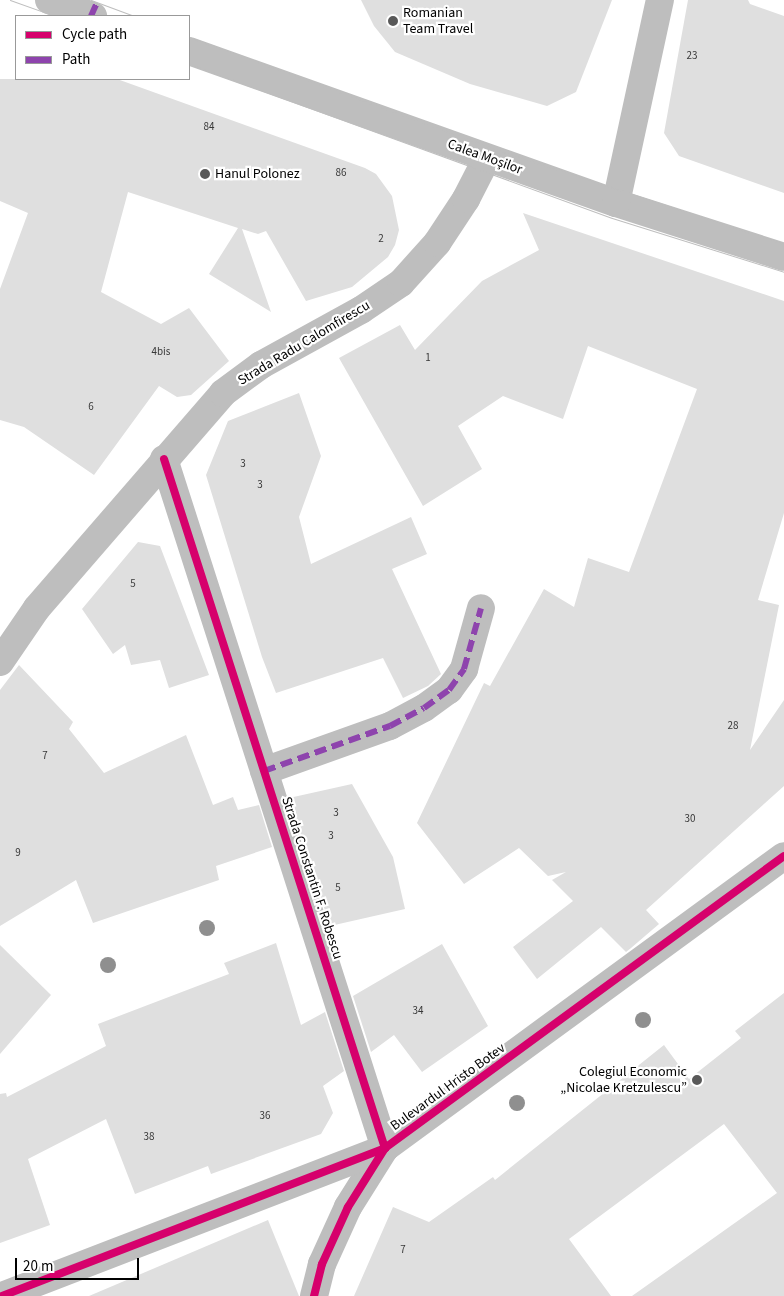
<!DOCTYPE html>
<html>
<head>
<meta charset="utf-8">
<style>
	body { margin:0 }
	#map { position:relative; width:784px; height:1296px; overflow:hidden; background:#fff; font-family:"Source Sans 3",sans-serif }
	div>[style] { position:absolute }
	[style*='--x'] { left:calc(var(--x)*1px); top:calc(var(--y)*1px); width:calc(var(--w)*1px); rotate:calc(var(--a)*1deg) }
	.building>* { inset:0; background:#dfdfdf }
	.minor>* { height:28px; margin:-14px; padding:0 14px; transform-origin:14px; border-radius:14px; background:#bebebe }
	.tram>* { height:1px; margin:-0.5px; padding:0 0.5px; transform-origin:0.5px; border-radius:0.5px; background:#bebebe }
	.quiet>* { height:6px; margin-top:-3px; transform-origin:0; background:repeating-linear-gradient(90deg,#8e44ad 0 12px,transparent 0 18px) }
	.cycleway>* { height:8px; margin:-4px; padding:0 4px; transform-origin:4px; border-radius:4px; background:#d6006c }
	.trees>* { width:16px; height:16px; margin:-8px; border-radius:50%; background:#8f8f8f }
	.dots>* { width:14px; height:14px; translate:-50% -50%; box-sizing:border-box; border:2px solid #fff; border-radius:50% }
	span { translate:-50% -50%; white-space:nowrap; text-align:center; line-height:1.15; -webkit-text-stroke:4.5px #fff; paint-order:stroke }
	.number-label { font-size:11px; color:#383838 }
	.number-label span { -webkit-text-stroke-width:0 }
	.poi-label { font-size:14px; color:#000 }
	.left { translate:0 -50%; text-align:left }
	.right { translate:-100% -50%; text-align:right }
	.street-label { font-size:14px; color:#000 }
	.legend { position:absolute; left:15px; top:15px; width:175px; height:65px; box-sizing:border-box; background:#fff; border:1px solid #999; margin:0; padding:6px 9px; list-style:none; font-size:15px; color:#000 }
	.legend li { display:flex; align-items:center; gap:10px; height:25px }
	.legend b { width:25px; border:1px solid #999 }
	.scale { position:absolute; left:15px; top:1258px; width:124px; height:22px; box-sizing:border-box; border:2px solid #000; border-top:0; padding-left:6px; font-size:15px; line-height:18px; white-space:nowrap; color:#000; -webkit-text-stroke:4px #fff; paint-order:stroke }
</style>
</head>
<body>
<div id="map">
	<div class="building">
		<i style="clip-path:polygon(361px 0,612px 0,576px 92px,547px 106px,470px 84px,395px 52px,374px 26px)"></i>
		<i style="clip-path:polygon(688px 0,748px 0,750px 4px,784px 16px,784px 193px,679px 156px,664px 133px)"></i>
		<i style="clip-path:polygon(0 79px,117px 79px,365px 168px,376px 174px,392px 196px,399px 230px,395px 245px,388px 257px,352px 287px,306px 301px,266px 231px,258px 234px,242px 229px,271px 312px,209px 274px,238px 228px,128px 192px,101px 292px,161px 324px,189px 308px,229px 361px,191px 395px,177px 397px,159px 386px,94px 475px,24px 427px,0 420px,0 289px,28px 213px,0 201px)"></i>
		<i style="clip-path:polygon(523px 213px,784px 301px,784px 513px,758px 600px,779px 605px,750px 750px,784px 700px,784px 786px,646px 910px,659px 924px,631px 948px,626px 952px,601px 927px,537px 979px,513px 947px,573px 901px,552px 880px,566px 872px,548px 876px,519px 848px,464px 884px,417px 823px,484px 683px,490px 686px,544px 589px,574px 607px,588px 558px,629px 572px,697px 389px,588px 346px,563px 419px,503px 396px,458px 426px,482px 469px,423px 506px,339px 358px,400px 325px,415px 350px,482px 281px,539px 250px)"></i>
		<i style="clip-path:polygon(299px 393px,321px 456px,299px 517px,311px 564px,411px 517px,427px 554px,392px 569px,441px 674px,428px 686px,403px 698px,383px 658px,276px 693px,262px 657px,206px 475px,228px 421px)"></i>
		<i style="clip-path:polygon(138px 542px,160px 546px,209px 675px,169px 688px,160px 660px,131px 665px,125px 645px,113px 654px,82px 609px)"></i>
		<i style="clip-path:polygon(19px 665px,73px 722px,69px 729px,104px 773px,186px 735px,213px 805px,233px 797px,238px 810px,259px 805px,272px 847px,216px 866px,219px 880px,93px 923px,76px 880px,0 926px,0 690px)"></i>
		<i style="clip-path:polygon(352px 784px,393px 857px,405px 909px,330px 926px,289px 798px)"></i>
		<i style="clip-path:polygon(276px 943px,301px 1025px,325px 1012px,344px 1071px,323px 1086px,333px 1113px,321px 1134px,211px 1174px,208px 1166px,135px 1194px,106px 1119px,28px 1159px,50px 1225px,0 1243px,0 1094px,6px 1093px,7px 1097px,106px 1046px,98px 1024px,229px 974px,224px 963px)"></i>
		<i style="clip-path:polygon(442px 944px,488px 1026px,422px 1072px,394px 1035px,371px 1052px,353px 996px)"></i>
		<i style="clip-path:polygon(0 945px,51px 995px,0 1054px)"></i>
		<i style="clip-path:polygon(784px 993px,784px 1296px,632px 1296px,777px 1193px,724px 1124px,569px 1239px,611px 1296px,354px 1296px,393px 1207px,429px 1222px,493px 1177px,495px 1180px,664px 1045px,689px 1079px,741px 1038px,735px 1031px)"></i>
		<i style="clip-path:polygon(268px 1220px,299px 1296px,89px 1296px)"></i>
	</div>
	<div class="minor">
		<i style="--x:49;--y:0;--w:47;--a:20"></i>
		<i style="--x:189;--y:51;--w:453;--a:19.6"></i>
		<i style="--x:616;--y:203;--w:176;--a:17.8"></i>
		<i style="--x:616;--y:203;--w:208;--a:-77.8"></i>
		<i style="--x:164;--y:459;--w:724;--a:72.22"></i>
		<i style="--x:385;--y:1148;--w:70;--a:122.1"></i>
		<i style="--x:348;--y:1207;--w:63;--a:114.5"></i>
		<i style="--x:322;--y:1264;--w:33;--a:104"></i>
		<i style="--x:0;--y:662;--w:65;--a:-55.6"></i>
		<i style="--x:37;--y:608;--w:284;--a:-49.1"></i>
		<i style="--x:223;--y:393;--w:47;--a:-36.4"></i>
		<i style="--x:261;--y:365;--w:114;--a:-28.8"></i>
		<i style="--x:361;--y:310;--w:48;--a:-34"></i>
		<i style="--x:401;--y:283;--w:54;--a:-48"></i>
		<i style="--x:437;--y:243;--w:53;--a:-56.6"></i>
		<i style="--x:466;--y:199;--w:46;--a:-62.9"></i>
		<i style="--x:264;--y:771;--w:134;--a:-19.7"></i>
		<i style="--x:390;--y:726;--w:38;--a:-28"></i>
		<i style="--x:424;--y:708;--w:31;--a:-36"></i>
		<i style="--x:449;--y:690;--w:26;--a:-54"></i>
		<i style="--x:464;--y:669;--w:63;--a:-74.4"></i>
		<i style="--x:2;--y:1296;--w:411;--a:-21.1"></i>
		<i style="--x:385;--y:1148;--w:494;--a:-36.2"></i>
	</div>
	<div class="tram">
		<i style="--x:10;--y:0;--w:48;--a:19.6"></i>
		<i style="--x:91;--y:0;--w:46;--a:20.4"></i>
		<i style="--x:189;--y:37;--w:335;--a:20.1"></i>
		<i style="--x:504;--y:152;--w:295;--a:18.2"></i>
		<i style="--x:189;--y:64;--w:450;--a:20"></i>
		<i style="--x:612;--y:218;--w:180;--a:17.4"></i>
	</div>
	<div class="quiet">
		<i style="--x:91;--y:16;--w:17;--a:-66"></i>
		<i style="--x:264;--y:771;--w:134;--a:-19.7"></i>
		<i style="--x:390;--y:726;--w:38;--a:-28"></i>
		<i style="--x:424;--y:708;--w:31;--a:-36"></i>
		<i style="--x:449;--y:690;--w:26;--a:-54"></i>
		<i style="--x:464;--y:669;--w:63;--a:-74.4"></i>
	</div>
	<div class="cycleway">
		<i style="--x:164;--y:459;--w:724;--a:72.22"></i>
		<i style="--x:385;--y:1148;--w:70;--a:122.1"></i>
		<i style="--x:348;--y:1207;--w:63;--a:114.5"></i>
		<i style="--x:322;--y:1264;--w:33;--a:104"></i>
		<i style="--x:2;--y:1296;--w:411;--a:-21.1"></i>
		<i style="--x:385;--y:1148;--w:494;--a:-36.2"></i>
	</div>
	<div class="trees">
		<i style="left:207px;top:928px"></i>
		<i style="left:108px;top:965px"></i>
		<i style="left:643px;top:1020px"></i>
		<i style="left:517px;top:1103px"></i>
	</div>
	<div class="dots">
		<i style="left:393px;top:21px;background:#595959"></i>
		<i style="left:205px;top:174px;background:#595959"></i>
		<i style="left:697px;top:1080px;background:#595959"></i>
	</div>
	<div class="number-label">
		<span style="left:692px;top:56px">23</span>
		<span style="left:209px;top:127px">84</span>
		<span style="left:341px;top:173px">86</span>
		<span style="left:381px;top:239px">2</span>
		<span style="left:161px;top:352px">4bis</span>
		<span style="left:428px;top:358px">1</span>
		<span style="left:91px;top:407px">6</span>
		<span style="left:243px;top:464px">3</span>
		<span style="left:260px;top:485px">3</span>
		<span style="left:133px;top:584px">5</span>
		<span style="left:733px;top:726px">28</span>
		<span style="left:45px;top:756px">7</span>
		<span style="left:336px;top:813px">3</span>
		<span style="left:690px;top:819px">30</span>
		<span style="left:331px;top:836px">3</span>
		<span style="left:18px;top:853px">9</span>
		<span style="left:338px;top:888px">5</span>
		<span style="left:418px;top:1011px">34</span>
		<span style="left:265px;top:1116px">36</span>
		<span style="left:149px;top:1137px">38</span>
		<span style="left:403px;top:1250px">7</span>
	</div>
	<div class="poi-label">
		<span class="left" style="left:403px;top:21px">Romanian<br>Team Travel</span>
		<span class="left" style="left:215px;top:174px">Hanul Polonez</span>
		<span class="right" style="left:687px;top:1080px">Colegiul Economic<br>„Nicolae Kretzulescu”</span>
	</div>
	<div class="street-label">
		<span style="left:485px;top:157px;rotate:20deg">Calea Moșilor</span>
		<span style="left:304px;top:343px;rotate:-31deg">Strada Radu Calomfirescu</span>
		<span style="left:312px;top:878px;rotate:72deg">Strada Constantin F. Robescu</span>
		<span style="left:448px;top:1087px;rotate:-36deg">Bulevardul Hristo Botev</span>
	</div>
	<ul class="legend">
	<li><b style="height:6px;background:#d6006c"></b>Cycle path</li>
	<li><b style="height:6px;background:#8e44ad"></b>Path</li>
	</ul>
	<div class="scale">20 m</div>
</div>
</body>
</html>
